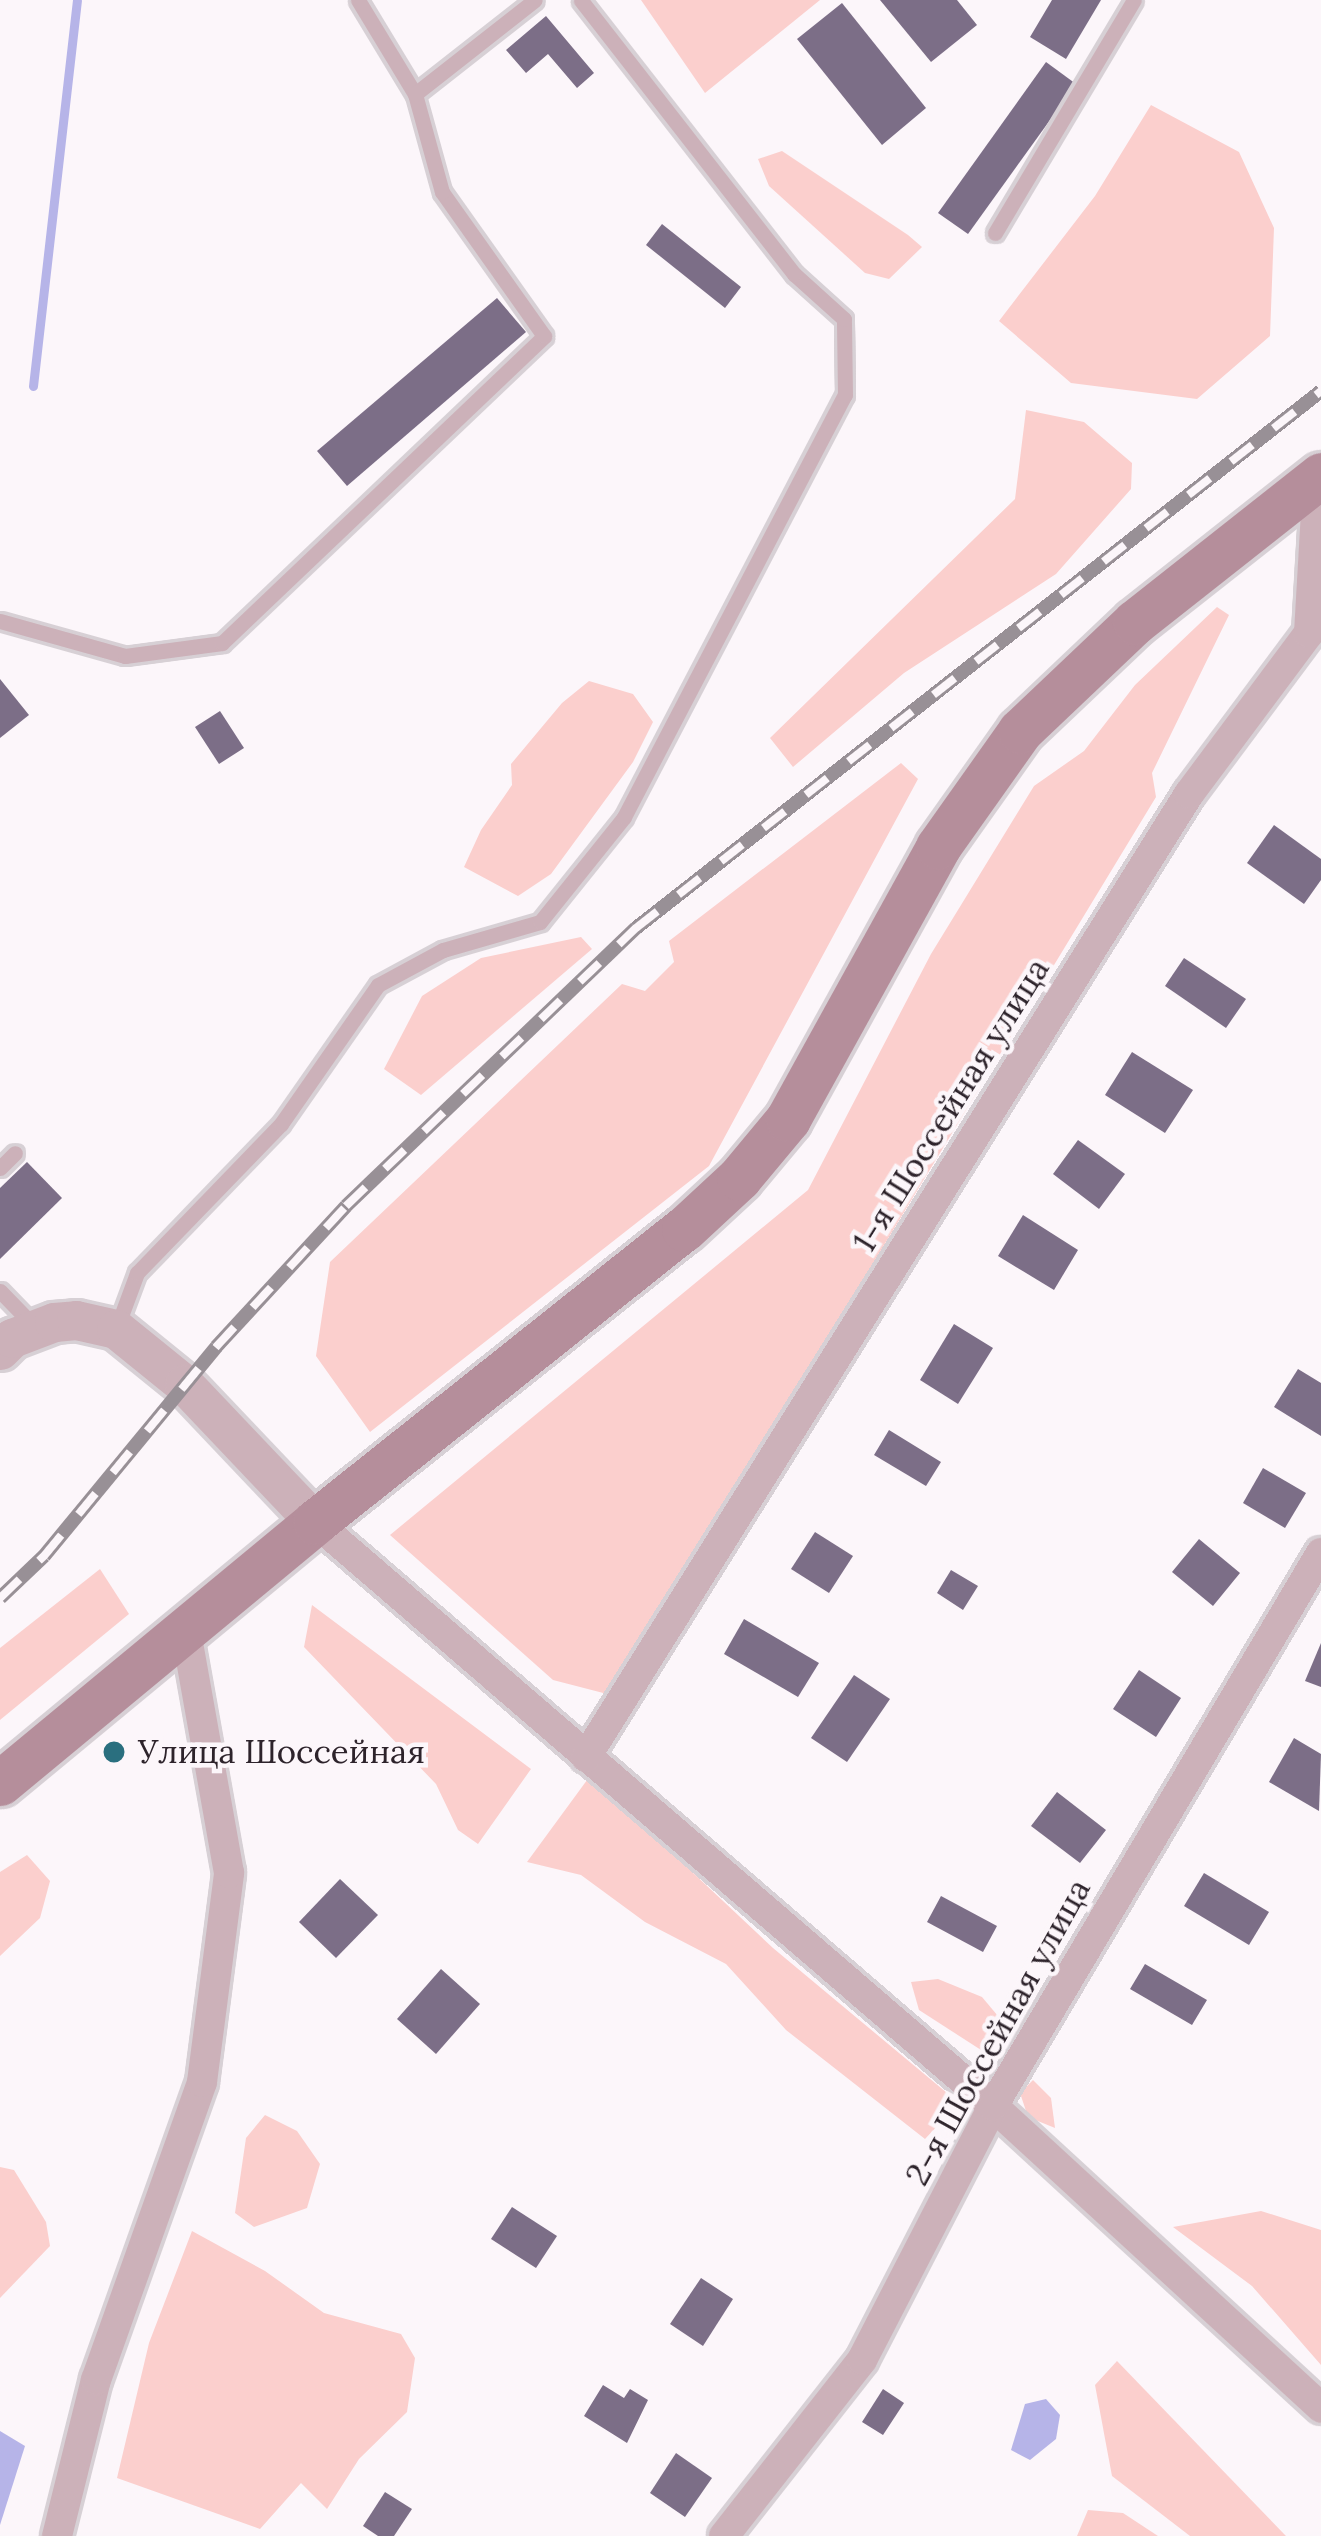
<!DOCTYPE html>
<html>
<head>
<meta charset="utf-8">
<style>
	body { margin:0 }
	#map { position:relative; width:1321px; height:2536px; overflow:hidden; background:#fcf6fa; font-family:Lora,serif }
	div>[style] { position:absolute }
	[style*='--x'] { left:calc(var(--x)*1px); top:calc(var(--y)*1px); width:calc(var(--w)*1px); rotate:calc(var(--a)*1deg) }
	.green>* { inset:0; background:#fbcfcd }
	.water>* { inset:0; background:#b6b4e8 }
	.stream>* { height:9px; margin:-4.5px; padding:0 4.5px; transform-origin:4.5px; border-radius:4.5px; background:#b6b4e8 }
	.building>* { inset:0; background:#7c6e87 }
	.roads { filter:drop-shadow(3px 0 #d7d0d5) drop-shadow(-3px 0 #d7d0d5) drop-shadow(0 3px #d7d0d5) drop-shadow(0 -3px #d7d0d5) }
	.service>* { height:15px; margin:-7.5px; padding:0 7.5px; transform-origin:7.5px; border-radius:7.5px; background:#ccb1b9 }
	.minor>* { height:30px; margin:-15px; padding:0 15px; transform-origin:15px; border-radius:15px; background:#ccb1b9 }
	.tertiary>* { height:39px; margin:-19.5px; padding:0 19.5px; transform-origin:19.5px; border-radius:19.5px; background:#ccb1b9 }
	.secondary>* { height:45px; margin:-22.5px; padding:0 22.5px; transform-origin:22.5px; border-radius:22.5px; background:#b58e9b }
	.rail>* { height:14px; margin-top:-7px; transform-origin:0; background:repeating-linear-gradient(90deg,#fcf6fa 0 27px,#989096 0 54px); box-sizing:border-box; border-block:3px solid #989096 }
	.dots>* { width:33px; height:33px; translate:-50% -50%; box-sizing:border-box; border:6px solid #fcf6fa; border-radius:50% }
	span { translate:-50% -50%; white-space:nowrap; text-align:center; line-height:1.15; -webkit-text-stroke:9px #fcf6fa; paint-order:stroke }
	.street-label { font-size:33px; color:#2d232b }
	.poi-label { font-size:33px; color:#2d232b }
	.left { translate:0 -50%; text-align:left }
</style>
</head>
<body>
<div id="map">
	<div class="green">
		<i style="clip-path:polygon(641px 0,820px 0,705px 93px)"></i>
		<i style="clip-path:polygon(1151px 105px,1239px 152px,1274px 228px,1270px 336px,1197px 399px,1071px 383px,999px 321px,1095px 196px)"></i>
		<i style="clip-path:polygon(782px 151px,908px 235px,922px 247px,889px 279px,865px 273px,769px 186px,758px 159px)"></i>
		<i style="clip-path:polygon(1026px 410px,1084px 422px,1132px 463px,1131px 489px,1056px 574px,904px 673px,793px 767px,770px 738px,1015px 499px)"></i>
		<i style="clip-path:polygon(1217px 607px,1229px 615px,1152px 773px,1156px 797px,611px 1695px,553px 1680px,390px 1535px,808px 1190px,931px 954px,1034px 786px,1084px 751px,1135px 685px)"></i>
		<i style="clip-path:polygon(589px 681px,633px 694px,653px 722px,633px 762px,551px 874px,518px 896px,464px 867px,481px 830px,512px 785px,511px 764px,562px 703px)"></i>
		<i style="clip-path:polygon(901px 763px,918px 779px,709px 1166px,370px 1432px,316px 1356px,330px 1262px,622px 984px,645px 991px,674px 962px,669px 941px)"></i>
		<i style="clip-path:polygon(581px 937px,592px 949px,421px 1095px,384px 1069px,422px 996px,481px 958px)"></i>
		<i style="clip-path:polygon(100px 1569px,129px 1614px,0 1720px,0 1648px)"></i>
		<i style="clip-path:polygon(312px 1605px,531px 1769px,478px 1844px,458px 1830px,436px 1784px,304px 1647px)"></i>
		<i style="clip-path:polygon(590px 1776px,773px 1948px,959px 2103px,925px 2139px,786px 2030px,726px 1964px,645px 1922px,581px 1875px,527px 1862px)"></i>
		<i style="clip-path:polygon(27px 1855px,50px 1881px,40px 1918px,0 1956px,0 1872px)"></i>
		<i style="clip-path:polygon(938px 1979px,982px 1997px,1003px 2022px,1005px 2044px,995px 2059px,919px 2010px,911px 1982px)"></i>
		<i style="clip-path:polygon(1033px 2080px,1051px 2098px,1055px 2128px,1028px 2117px,1020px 2093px)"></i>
		<i style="clip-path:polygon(265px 2115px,297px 2131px,320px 2164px,307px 2208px,254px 2227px,235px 2213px,246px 2138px)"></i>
		<i style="clip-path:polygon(0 2167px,14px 2170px,46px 2222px,50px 2246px,0 2298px)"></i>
		<i style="clip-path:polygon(1261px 2211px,1321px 2230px,1321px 2365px,1252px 2286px,1173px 2227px)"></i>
		<i style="clip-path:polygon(192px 2231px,265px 2271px,324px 2313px,401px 2334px,415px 2358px,407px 2412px,359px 2459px,327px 2509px,301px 2483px,260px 2529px,117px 2478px,149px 2343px)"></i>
		<i style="clip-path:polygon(1117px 2361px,1286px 2536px,1190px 2536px,1112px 2476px,1095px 2385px)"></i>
		<i style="clip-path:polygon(1088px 2510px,1123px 2513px,1158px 2536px,1077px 2536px)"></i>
	</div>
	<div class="water">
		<i style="clip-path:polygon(1046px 2399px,1060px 2415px,1056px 2439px,1030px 2460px,1011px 2450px,1025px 2404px)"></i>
		<i style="clip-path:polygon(0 2431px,25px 2446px,0 2525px)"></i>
	</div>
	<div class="stream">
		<i style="--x:33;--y:386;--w:388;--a:-83.5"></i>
	</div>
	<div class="building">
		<i style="clip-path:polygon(880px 0,957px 0,977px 25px,931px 62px)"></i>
		<i style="clip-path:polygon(1052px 0,1101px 0,1066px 59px,1030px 37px)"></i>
		<i style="clip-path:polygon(842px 3px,926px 108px,882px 145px,797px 39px)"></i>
		<i style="clip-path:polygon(546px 16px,594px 73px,577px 88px,548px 54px,526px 73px,506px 50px)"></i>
		<i style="clip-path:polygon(1046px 62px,1076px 84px,968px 234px,938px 213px)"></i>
		<i style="clip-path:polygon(662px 224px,741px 287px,725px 308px,646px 245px)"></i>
		<i style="clip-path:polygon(497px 298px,526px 332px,347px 486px,317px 451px)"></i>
		<i style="clip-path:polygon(0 679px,29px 715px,0 738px)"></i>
		<i style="clip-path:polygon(220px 711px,244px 748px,219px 764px,195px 727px)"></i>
		<i style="clip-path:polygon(1274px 825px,1321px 859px,1321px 880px,1304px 904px,1247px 863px)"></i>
		<i style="clip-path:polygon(1184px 958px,1246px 999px,1226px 1028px,1165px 986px)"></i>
		<i style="clip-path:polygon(1132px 1052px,1193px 1090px,1165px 1133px,1105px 1095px)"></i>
		<i style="clip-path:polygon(1078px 1140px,1125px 1174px,1099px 1209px,1053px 1174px)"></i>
		<i style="clip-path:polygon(27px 1162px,62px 1198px,0 1259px,0 1188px)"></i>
		<i style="clip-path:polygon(1023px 1215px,1078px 1250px,1054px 1290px,998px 1256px)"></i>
		<i style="clip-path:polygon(954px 1324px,993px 1348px,958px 1404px,920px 1380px)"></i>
		<i style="clip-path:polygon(1298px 1369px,1321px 1383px,1321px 1436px,1274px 1407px)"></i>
		<i style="clip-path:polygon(889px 1430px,941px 1462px,926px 1486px,874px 1455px)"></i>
		<i style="clip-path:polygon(1263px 1468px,1306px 1493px,1285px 1528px,1243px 1503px)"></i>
		<i style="clip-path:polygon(815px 1532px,853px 1556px,829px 1593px,791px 1569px)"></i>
		<i style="clip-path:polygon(1199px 1539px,1240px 1573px,1213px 1606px,1172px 1572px)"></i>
		<i style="clip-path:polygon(951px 1570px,978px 1586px,963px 1610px,937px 1593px)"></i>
		<i style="clip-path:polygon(744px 1619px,819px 1663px,798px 1697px,724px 1654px)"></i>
		<i style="clip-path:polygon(1321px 1643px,1321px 1687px,1305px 1681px)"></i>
		<i style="clip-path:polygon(1139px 1670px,1181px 1698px,1156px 1737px,1113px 1709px)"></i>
		<i style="clip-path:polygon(854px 1675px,890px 1699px,847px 1762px,811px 1738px)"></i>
		<i style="clip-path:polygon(1294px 1738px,1321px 1754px,1319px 1811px,1269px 1782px)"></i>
		<i style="clip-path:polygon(1057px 1792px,1106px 1830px,1080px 1863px,1031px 1826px)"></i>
		<i style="clip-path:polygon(1204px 1873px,1269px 1912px,1249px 1945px,1184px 1906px)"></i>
		<i style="clip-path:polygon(340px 1879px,378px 1915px,336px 1958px,299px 1922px)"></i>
		<i style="clip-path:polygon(941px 1896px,997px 1926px,983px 1952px,927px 1922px)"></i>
		<i style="clip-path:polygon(1145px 1964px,1207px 2000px,1192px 2025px,1130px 1989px)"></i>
		<i style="clip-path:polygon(441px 1969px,480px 2004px,436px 2054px,397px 2019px)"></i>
		<i style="clip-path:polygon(512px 2207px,557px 2236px,536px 2268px,491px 2239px)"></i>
		<i style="clip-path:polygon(701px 2278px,733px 2299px,703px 2346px,670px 2324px)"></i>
		<i style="clip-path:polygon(603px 2385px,624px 2398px,630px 2389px,648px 2400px,627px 2443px,584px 2416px)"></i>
		<i style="clip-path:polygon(883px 2389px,904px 2403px,883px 2435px,862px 2422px)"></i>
		<i style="clip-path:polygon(676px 2453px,712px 2478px,685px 2517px,650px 2493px)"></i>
		<i style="clip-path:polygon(385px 2492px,412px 2509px,394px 2536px,378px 2536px,363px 2526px)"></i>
	</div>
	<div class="roads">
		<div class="service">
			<i style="--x:358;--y:0;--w:110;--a:58.8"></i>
			<i style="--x:995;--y:233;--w:271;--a:-59.2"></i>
			<i style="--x:0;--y:621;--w:130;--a:15.6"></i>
			<i style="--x:125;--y:656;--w:98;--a:-7.6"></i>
			<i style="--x:222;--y:643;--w:445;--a:-43.6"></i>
			<i style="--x:544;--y:336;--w:176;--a:-125.3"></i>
			<i style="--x:442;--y:192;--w:102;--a:-105.4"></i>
			<i style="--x:415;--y:94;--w:152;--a:-38.1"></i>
			<i style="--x:0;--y:1168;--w:21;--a:-45"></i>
			<i style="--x:0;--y:1291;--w:47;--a:45.9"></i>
			<i style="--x:117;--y:1327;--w:58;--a:-69.7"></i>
			<i style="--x:137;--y:1273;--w:207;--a:-46"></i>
			<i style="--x:281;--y:1124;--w:169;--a:-55.1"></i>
			<i style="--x:378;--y:985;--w:74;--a:-28.3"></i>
			<i style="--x:443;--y:950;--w:101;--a:-16.1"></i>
			<i style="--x:540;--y:922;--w:134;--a:-51.3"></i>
			<i style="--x:624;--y:817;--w:476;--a:-62.4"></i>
			<i style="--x:845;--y:395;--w:76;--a:-90.8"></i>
			<i style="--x:844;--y:319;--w:67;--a:-138"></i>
			<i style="--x:794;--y:274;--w:347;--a:-127.9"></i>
		</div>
		<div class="minor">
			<i style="--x:315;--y:1522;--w:895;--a:40.74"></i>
			<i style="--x:993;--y:2106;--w:446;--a:42.6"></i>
			<i style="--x:586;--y:1757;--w:1136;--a:-57.95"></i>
			<i style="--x:1189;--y:794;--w:201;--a:-53.3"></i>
			<i style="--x:1309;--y:633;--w:155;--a:-86.7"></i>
			<i style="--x:57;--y:2536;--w:161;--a:-76"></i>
			<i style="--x:96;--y:2380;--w:316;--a:-70.4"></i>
			<i style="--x:202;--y:2082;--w:211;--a:-82.6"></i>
			<i style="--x:229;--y:1873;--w:246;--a:-100.1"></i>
			<i style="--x:724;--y:2536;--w:224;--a:-51.9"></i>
			<i style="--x:862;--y:2360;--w:286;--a:-62.7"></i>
			<i style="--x:993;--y:2106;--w:643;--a:-59.33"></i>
		</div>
		<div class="tertiary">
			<i style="--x:0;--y:1350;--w:17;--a:-45"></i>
			<i style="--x:12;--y:1338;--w:45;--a:-20.9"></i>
			<i style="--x:54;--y:1322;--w:22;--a:-5"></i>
			<i style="--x:76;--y:1320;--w:41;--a:12.7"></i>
			<i style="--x:116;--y:1329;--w:87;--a:39"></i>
			<i style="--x:184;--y:1384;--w:190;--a:46.5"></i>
		</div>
		<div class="secondary">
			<i style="--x:0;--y:1783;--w:409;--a:-39.6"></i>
			<i style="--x:315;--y:1522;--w:471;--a:-38.5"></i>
			<i style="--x:684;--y:1229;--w:75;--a:-42.8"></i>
			<i style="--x:739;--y:1178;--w:77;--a:-50.3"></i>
			<i style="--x:788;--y:1119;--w:311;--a:-61.1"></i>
			<i style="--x:938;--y:847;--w:142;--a:-54.7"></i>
			<i style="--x:1020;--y:731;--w:158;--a:-43.5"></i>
			<i style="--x:1135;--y:622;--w:237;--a:-38.3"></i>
		</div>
	</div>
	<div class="rail">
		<i style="--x:0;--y:1598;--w:61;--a:-43.7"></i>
		<i style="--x:44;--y:1556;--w:271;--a:-50.5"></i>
		<i style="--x:216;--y:1347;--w:192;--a:-47.3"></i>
		<i style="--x:346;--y:1206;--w:402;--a:-43.8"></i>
		<i style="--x:636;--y:928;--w:870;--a:-38.09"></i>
	</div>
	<div class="dots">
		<i style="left:114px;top:1752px;background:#2a6f7f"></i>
	</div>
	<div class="street-label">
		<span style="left:951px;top:1105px;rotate:-58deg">1-я Шоссейная улица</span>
		<span style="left:998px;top:2032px;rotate:-61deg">2-я Шоссейная улица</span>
	</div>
	<div class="poi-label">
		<span class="left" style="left:138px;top:1752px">Улица Шоссейная</span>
	</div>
</div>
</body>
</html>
